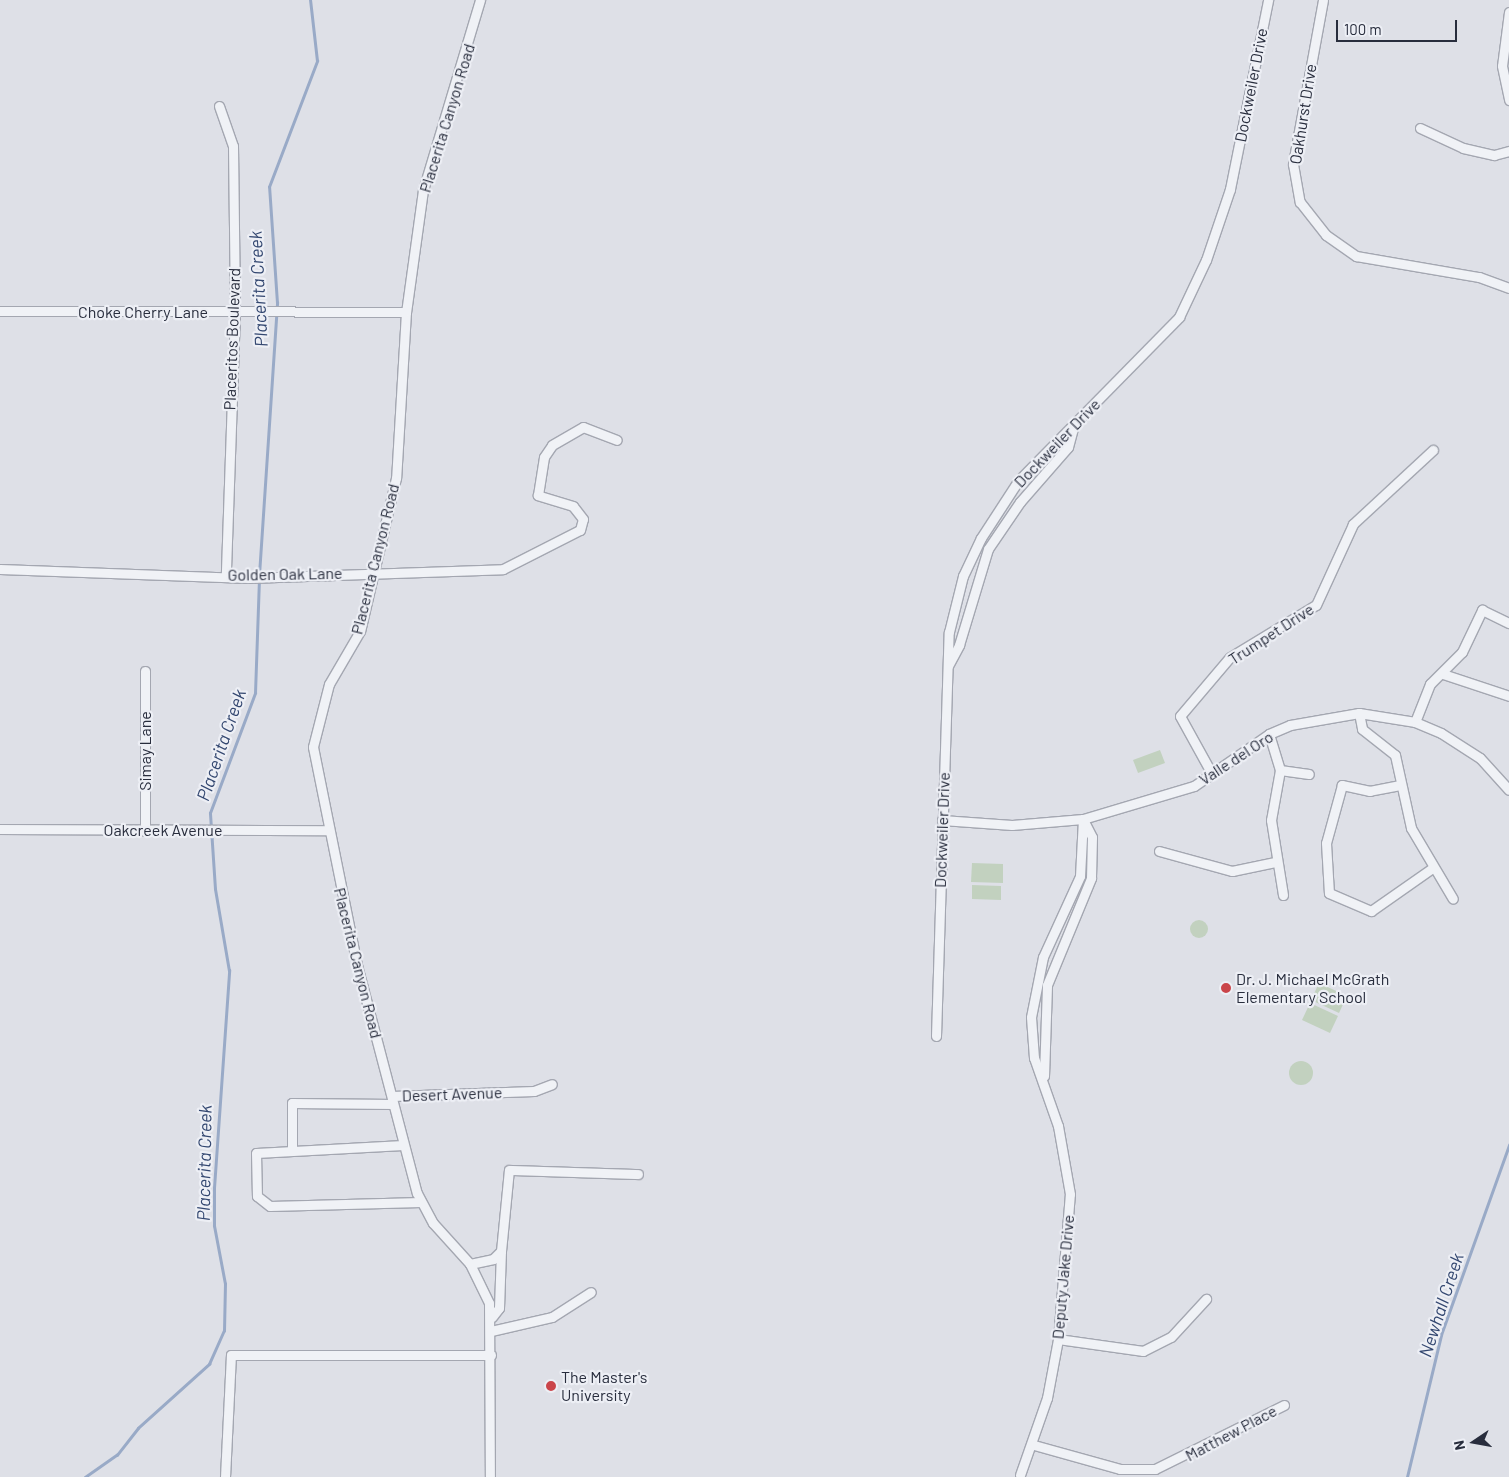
<!DOCTYPE html>
<html>
<head>
<meta charset="utf-8">
<style>
	body { margin:0 }
	#map { position:relative; width:1509px; height:1477px; overflow:hidden; background:#dee0e7; font-family:Barlow,sans-serif }
	div>[style] { position:absolute }
	[style*='--x'] { left:calc(var(--x)*1px); top:calc(var(--y)*1px); width:calc(var(--w)*1px); rotate:calc(var(--a)*1deg) }
	.green>* { inset:0; background:#c2d1bf }
	.round { border-radius:50% }
	.stream>* { height:2.5px; margin:-1.25px; padding:0 1.25px; transform-origin:1.25px; border-radius:1.25px; background:#99aac7 }
	.roads { filter:drop-shadow(1px 0 #a4a7b1) drop-shadow(-1px 0 #a4a7b1) drop-shadow(0 1px #a4a7b1) drop-shadow(0 -1px #a4a7b1) }
	.street>* { height:9px; margin:-4.5px; padding:0 4.5px; transform-origin:4.5px; border-radius:4.5px; background:#f0f2f6 }
	.dots>* { width:14px; height:14px; translate:-50% -50%; box-sizing:border-box; border:2px solid #edeff5; border-radius:50% }
	span { translate:-50% -50%; white-space:nowrap; text-align:center; line-height:1.15; -webkit-text-stroke:4.5px #edeff5; paint-order:stroke }
	.street-label { font-size:16px; color:#282d3d }
	.poi-label { font-size:16px; color:#282d3d }
	.left { translate:0 -50%; text-align:left }
	.water-label { font-size:18px; color:#334770; font-style:italic }
	.north { position:absolute; left:1449px; top:1417px; width:50px; height:50px; -webkit-text-stroke:4px #edeff5; paint-order:stroke; rotate:258deg; font-size:14px; font-weight:700; line-height:20px; text-align:center; color:#282d3d }
	.north::after { content:''; display:block; margin:auto; width:18px; height:22px; background:#282d3d; clip-path:polygon(50% 0,100% 100%,50% 72%,0 100%) }
	.scale { position:absolute; left:1336px; top:20px; width:121px; height:22px; box-sizing:border-box; border:2px solid #282d3d; border-top:0; padding-left:6px; font-size:15px; line-height:18px; white-space:nowrap; color:#282d3d; -webkit-text-stroke:4px #edeff5; paint-order:stroke }
</style>
</head>
<body>
<div id="map">
	<div class="green">
		<i style="clip-path:polygon(1160px 750px,1165px 763px,1138px 773px,1133px 760px)"></i>
		<i style="clip-path:polygon(972px 863px,1003px 864px,1003px 883px,971px 882px)"></i>
		<i style="clip-path:polygon(972px 885px,1001px 886px,1001px 900px,972px 899px)"></i>
		<i class="round" style="left:1190px;top:920px;width:18px;height:18px"></i>
		<i style="clip-path:polygon(1319px 983px,1347px 996px,1339px 1013px,1311px 1000px)"></i>
		<i style="clip-path:polygon(1310px 1003px,1338px 1016px,1330px 1033px,1302px 1020px)"></i>
		<i class="round" style="left:1289px;top:1061px;width:24px;height:24px"></i>
	</div>
	<div class="stream">
		<i style="--x:259;--y:575;--w:273;--a:-86.2"></i>
		<i style="--x:277;--y:303;--w:116;--a:-93.9"></i>
		<i style="--x:269;--y:187;--w:135;--a:-69.1"></i>
		<i style="--x:317;--y:61;--w:61;--a:-96.5"></i>
		<i style="--x:85;--y:1477;--w:39;--a:-35"></i>
		<i style="--x:117;--y:1455;--w:34;--a:-52"></i>
		<i style="--x:138;--y:1428;--w:96;--a:-42"></i>
		<i style="--x:209;--y:1364;--w:36;--a:-66"></i>
		<i style="--x:224;--y:1331;--w:47;--a:-88.8"></i>
		<i style="--x:225;--y:1284;--w:59;--a:-100.7"></i>
		<i style="--x:214;--y:1226;--w:38;--a:-90"></i>
		<i style="--x:214;--y:1188;--w:218;--a:-86"></i>
		<i style="--x:229;--y:971;--w:83;--a:-99.7"></i>
		<i style="--x:215;--y:889;--w:76;--a:-93.8"></i>
		<i style="--x:210;--y:813;--w:128;--a:-69.4"></i>
		<i style="--x:255;--y:693;--w:113;--a:-88"></i>
		<i style="--x:1407;--y:1477;--w:146;--a:-76.5"></i>
		<i style="--x:1441;--y:1335;--w:202;--a:-70.3"></i>
	</div>
	<div class="roads">
		<div class="street">
			<i style="--x:480;--y:0;--w:198;--a:106.7"></i>
			<i style="--x:423;--y:190;--w:123;--a:97.9"></i>
			<i style="--x:406;--y:312;--w:166;--a:93.4"></i>
			<i style="--x:396;--y:478;--w:157;--a:103.2"></i>
			<i style="--x:360;--y:631;--w:61;--a:120.3"></i>
			<i style="--x:329;--y:684;--w:65;--a:104.3"></i>
			<i style="--x:313;--y:747;--w:222;--a:78.6"></i>
			<i style="--x:357;--y:965;--w:236;--a:75.3"></i>
			<i style="--x:417;--y:1193;--w:34;--a:62"></i>
			<i style="--x:433;--y:1223;--w:55;--a:47.9"></i>
			<i style="--x:470;--y:1264;--w:43;--a:64"></i>
			<i style="--x:489;--y:1303;--w:174;--a:89.7"></i>
			<i style="--x:1323;--y:0;--w:167;--a:100.4"></i>
			<i style="--x:1293;--y:164;--w:39;--a:80"></i>
			<i style="--x:1300;--y:202;--w:42;--a:51.8"></i>
			<i style="--x:1326;--y:235;--w:37;--a:35"></i>
			<i style="--x:1356;--y:256;--w:125;--a:9.7"></i>
			<i style="--x:1479;--y:277;--w:32;--a:20"></i>
			<i style="--x:1509;--y:12;--w:54;--a:97.4"></i>
			<i style="--x:1502;--y:66;--w:35;--a:78"></i>
			<i style="--x:219;--y:106;--w:42;--a:70.7"></i>
			<i style="--x:233;--y:146;--w:166;--a:89.3"></i>
			<i style="--x:235;--y:312;--w:264;--a:92"></i>
			<i style="--x:1420;--y:128;--w:47;--a:24.9"></i>
			<i style="--x:1463;--y:148;--w:32;--a:13"></i>
			<i style="--x:1494;--y:155;--w:16;--a:-15"></i>
			<i style="--x:0;--y:311;--w:406;--a:0.1"></i>
			<i style="--x:0;--y:569;--w:249;--a:2.1"></i>
			<i style="--x:249;--y:578;--w:254;--a:-2"></i>
			<i style="--x:503;--y:569;--w:86;--a:-26.9"></i>
			<i style="--x:580;--y:530;--w:11;--a:-75"></i>
			<i style="--x:583;--y:519;--w:16;--a:-128"></i>
			<i style="--x:573;--y:506;--w:37;--a:-163"></i>
			<i style="--x:538;--y:495;--w:38;--a:-81"></i>
			<i style="--x:544;--y:457;--w:14;--a:-56"></i>
			<i style="--x:552;--y:445;--w:36;--a:-30"></i>
			<i style="--x:583;--y:427;--w:36;--a:21"></i>
			<i style="--x:948;--y:666;--w:24;--a:-62"></i>
			<i style="--x:959;--y:645;--w:100;--a:-73.2"></i>
			<i style="--x:988;--y:549;--w:57;--a:-55.8"></i>
			<i style="--x:1020;--y:502;--w:73;--a:-48.9"></i>
			<i style="--x:1068;--y:447;--w:20;--a:-75"></i>
			<i style="--x:1443;--y:674;--w:70;--a:18.4"></i>
			<i style="--x:1359;--y:713;--w:16;--a:79"></i>
			<i style="--x:1362;--y:729;--w:42;--a:38.2"></i>
			<i style="--x:1395;--y:755;--w:75;--a:77.6"></i>
			<i style="--x:1411;--y:828;--w:82;--a:59.4"></i>
			<i style="--x:1415;--y:722;--w:41;--a:-68.5"></i>
			<i style="--x:1430;--y:684;--w:45;--a:-45"></i>
			<i style="--x:1462;--y:652;--w:47;--a:-64.5"></i>
			<i style="--x:1482;--y:610;--w:30;--a:26"></i>
			<i style="--x:1269;--y:734;--w:38;--a:73"></i>
			<i style="--x:1280;--y:770;--w:51;--a:100.2"></i>
			<i style="--x:1271;--y:820;--w:76;--a:80.9"></i>
			<i style="--x:1280;--y:770;--w:29;--a:8"></i>
			<i style="--x:1212;--y:774;--w:66;--a:-118.9"></i>
			<i style="--x:1180;--y:716;--w:77;--a:-49.7"></i>
			<i style="--x:1230;--y:657;--w:100;--a:-31.2"></i>
			<i style="--x:1316;--y:605;--w:89;--a:-65.4"></i>
			<i style="--x:1353;--y:524;--w:109;--a:-42.8"></i>
			<i style="--x:1400;--y:785;--w:31;--a:169"></i>
			<i style="--x:1370;--y:791;--w:29;--a:-168"></i>
			<i style="--x:1342;--y:785;--w:60;--a:105.4"></i>
			<i style="--x:1326;--y:843;--w:50;--a:86.6"></i>
			<i style="--x:1329;--y:893;--w:46;--a:23.2"></i>
			<i style="--x:1371;--y:911;--w:73;--a:-35"></i>
			<i style="--x:942;--y:820;--w:70;--a:4.1"></i>
			<i style="--x:1012;--y:825;--w:71;--a:-4.8"></i>
			<i style="--x:1083;--y:819;--w:116;--a:-16.6"></i>
			<i style="--x:1194;--y:786;--w:91;--a:-34.7"></i>
			<i style="--x:1269;--y:734;--w:23;--a:-23"></i>
			<i style="--x:1290;--y:725;--w:70;--a:-9.9"></i>
			<i style="--x:1359;--y:713;--w:57;--a:9.1"></i>
			<i style="--x:1415;--y:722;--w:28;--a:23"></i>
			<i style="--x:1441;--y:733;--w:46;--a:32.7"></i>
			<i style="--x:1480;--y:758;--w:43;--a:47.8"></i>
			<i style="--x:0;--y:829;--w:326;--a:0.2"></i>
			<i style="--x:145;--y:831;--w:160;--a:-90"></i>
			<i style="--x:1159;--y:851;--w:76;--a:15.3"></i>
			<i style="--x:1232;--y:871;--w:44;--a:-11.8"></i>
			<i style="--x:936;--y:1036;--w:404;--a:-88.2"></i>
			<i style="--x:949;--y:632;--w:58;--a:-76"></i>
			<i style="--x:963;--y:576;--w:42;--a:-64.7"></i>
			<i style="--x:981;--y:538;--w:68;--a:-57"></i>
			<i style="--x:1018;--y:481;--w:230;--a:-45.5"></i>
			<i style="--x:1179;--y:317;--w:63;--a:-64.7"></i>
			<i style="--x:1206;--y:260;--w:75;--a:-71.3"></i>
			<i style="--x:1230;--y:189;--w:193;--a:-78.6"></i>
			<i style="--x:1044;--y:1076;--w:91;--a:-88.1"></i>
			<i style="--x:1047;--y:985;--w:116;--a:-67.6"></i>
			<i style="--x:1091;--y:878;--w:41;--a:-88.6"></i>
			<i style="--x:1092;--y:837;--w:20;--a:-117"></i>
			<i style="--x:392;--y:1096;--w:142;--a:-2"></i>
			<i style="--x:534;--y:1091;--w:19;--a:-21"></i>
			<i style="--x:403;--y:1145;--w:147;--a:176.9"></i>
			<i style="--x:256;--y:1153;--w:43;--a:88.7"></i>
			<i style="--x:257;--y:1196;--w:16;--a:38"></i>
			<i style="--x:270;--y:1206;--w:151;--a:-1.5"></i>
			<i style="--x:292;--y:1150;--w:47;--a:-90"></i>
			<i style="--x:292;--y:1103;--w:101;--a:0.6"></i>
			<i style="--x:470;--y:1264;--w:24;--a:-12"></i>
			<i style="--x:493;--y:1259;--w:11;--a:-45"></i>
			<i style="--x:501;--y:1251;--w:81;--a:-84.4"></i>
			<i style="--x:509;--y:1170;--w:129;--a:1.8"></i>
			<i style="--x:492;--y:1317;--w:11;--a:-52"></i>
			<i style="--x:499;--y:1308;--w:57;--a:-88"></i>
			<i style="--x:491;--y:1331;--w:63;--a:-12.9"></i>
			<i style="--x:552;--y:1317;--w:46;--a:-32.7"></i>
			<i style="--x:1058;--y:1339;--w:86;--a:8"></i>
			<i style="--x:1143;--y:1351;--w:31;--a:-27"></i>
			<i style="--x:1171;--y:1337;--w:52;--a:-47.4"></i>
			<i style="--x:1034;--y:1445;--w:89;--a:15.6"></i>
			<i style="--x:1120;--y:1469;--w:35;--a:0"></i>
			<i style="--x:1155;--y:1469;--w:144;--a:-26.4"></i>
			<i style="--x:1020;--y:1475;--w:82;--a:-70.7"></i>
			<i style="--x:1047;--y:1398;--w:60;--a:-79.4"></i>
			<i style="--x:1058;--y:1339;--w:145;--a:-85.3"></i>
			<i style="--x:1070;--y:1194;--w:69;--a:-100"></i>
			<i style="--x:1058;--y:1126;--w:72;--a:-109.4"></i>
			<i style="--x:1034;--y:1058;--w:41;--a:-94.2"></i>
			<i style="--x:1031;--y:1017;--w:61;--a:-78.7"></i>
			<i style="--x:1043;--y:957;--w:89;--a:-65.4"></i>
			<i style="--x:1080;--y:876;--w:57;--a:-87"></i>
			<i style="--x:225;--y:1477;--w:122;--a:-87.2"></i>
			<i style="--x:231;--y:1355;--w:260;--a:0"></i>
		</div>
	</div>
	<div class="dots">
		<i style="left:1226px;top:988px;background:#ca454a"></i>
		<i style="left:551px;top:1386px;background:#ca454a"></i>
	</div>
	<div class="street-label">
		<span style="left:1251px;top:85px;rotate:-79deg">Dockweiler Drive</span>
		<span style="left:1303px;top:114px;rotate:-81deg">Oakhurst Drive</span>
		<span style="left:447px;top:118px;rotate:-73deg">Placerita Canyon Road</span>
		<span style="left:143px;top:312px">Choke Cherry Lane</span>
		<span style="left:232px;top:339px;rotate:-88deg">Placeritos Boulevard</span>
		<span style="left:1057px;top:443px;rotate:-46deg">Dockweiler Drive</span>
		<span style="left:375px;top:559px;rotate:-76deg">Placerita Canyon Road</span>
		<span style="left:285px;top:574px;rotate:-1deg">Golden Oak Lane</span>
		<span style="left:1271px;top:634px;rotate:-33deg">Trumpet Drive</span>
		<span style="left:145px;top:751px;rotate:-90deg">Simay Lane</span>
		<span style="left:1236px;top:758px;rotate:-33deg">Valle del Oro</span>
		<span style="left:163px;top:830px">Oakcreek Avenue</span>
		<span style="left:942px;top:830px;rotate:-88deg">Dockweiler Drive</span>
		<span style="left:358px;top:963px;rotate:76deg">Placerita Canyon Road</span>
		<span style="left:452px;top:1094px;rotate:-2deg">Desert Avenue</span>
		<span style="left:1063px;top:1277px;rotate:-85deg">Deputy Jake Drive</span>
		<span style="left:1231px;top:1433px;rotate:-28deg">Matthew Place</span>
	</div>
	<div class="poi-label">
		<span class="left" style="left:1236px;top:988px">Dr. J. Michael McGrath<br>Elementary School</span>
		<span class="left" style="left:561px;top:1386px">The Master's<br>University</span>
	</div>
	<div class="water-label">
		<span style="left:258px;top:289px;rotate:-93deg">Placerita Creek</span>
		<span style="left:221px;top:745px;rotate:-71deg">Placerita Creek</span>
		<span style="left:204px;top:1163px;rotate:-89deg">Placerita Creek</span>
		<span style="left:1441px;top:1305px;rotate:-72deg">Newhall Creek</span>
	</div>
	<div class="north">N</div>
	<div class="scale">100 m</div>
</div>
</body>
</html>
